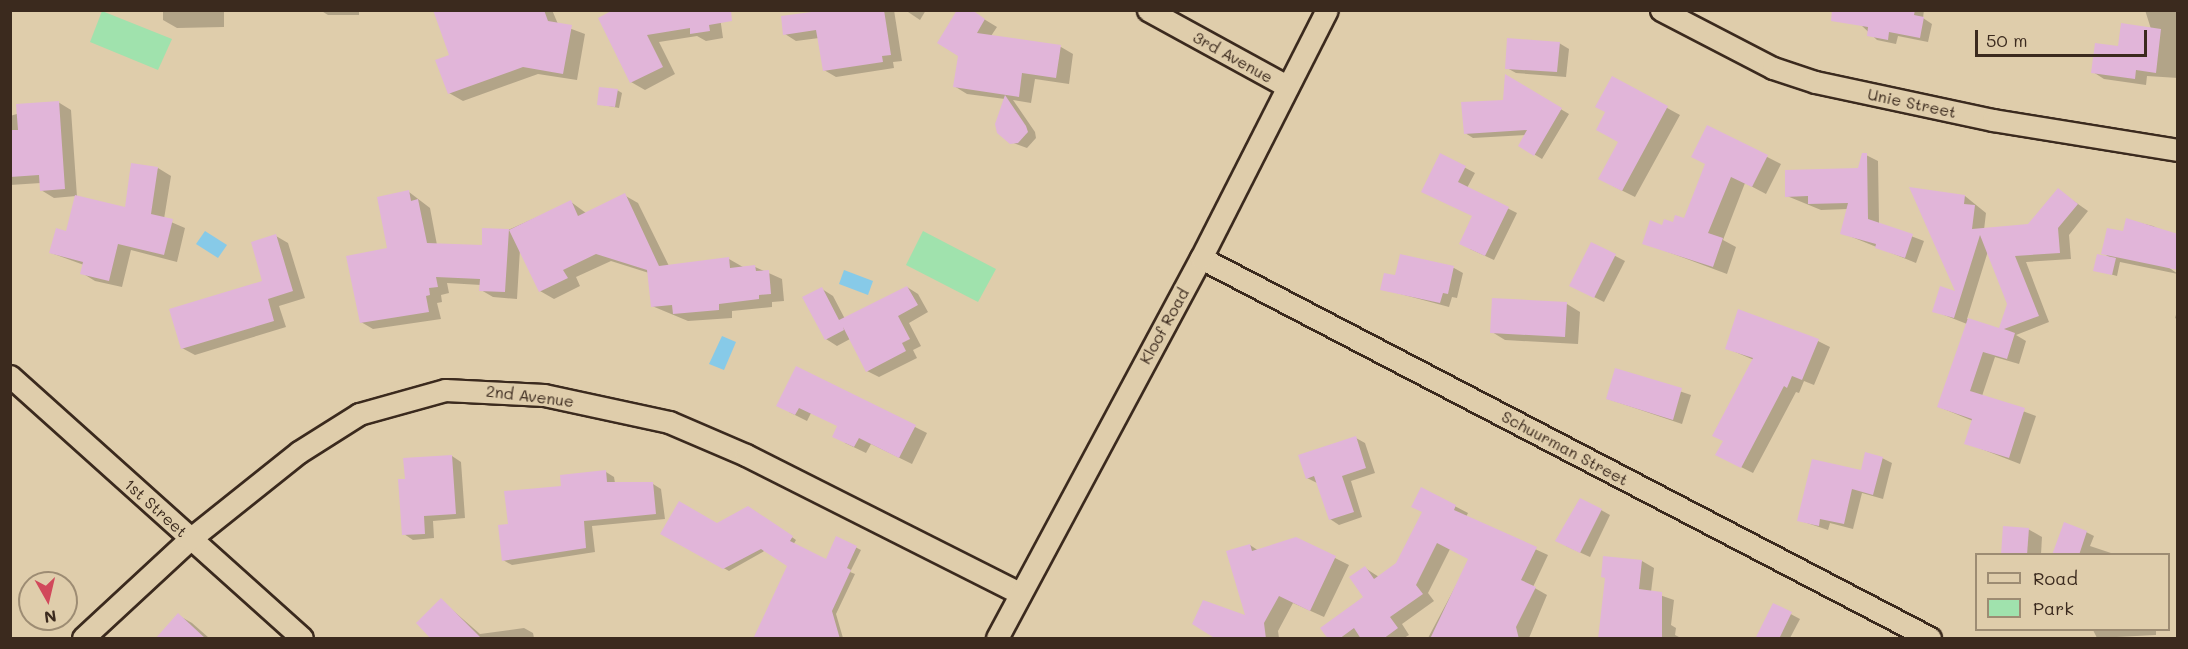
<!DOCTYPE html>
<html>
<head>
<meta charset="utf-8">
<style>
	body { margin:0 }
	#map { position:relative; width:2188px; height:649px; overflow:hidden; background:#dfcdab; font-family:Mali,sans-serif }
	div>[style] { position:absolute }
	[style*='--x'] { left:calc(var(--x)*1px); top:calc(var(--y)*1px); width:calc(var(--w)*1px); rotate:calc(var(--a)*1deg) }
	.green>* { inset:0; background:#a0e2ad }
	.water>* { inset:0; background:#87cae8 }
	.shadow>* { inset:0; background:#0003 }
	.building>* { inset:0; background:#e1b5d9 }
	.roads { filter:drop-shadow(2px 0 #3b2a1e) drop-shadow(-2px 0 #3b2a1e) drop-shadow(0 2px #3b2a1e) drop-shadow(0 -2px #3b2a1e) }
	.street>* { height:21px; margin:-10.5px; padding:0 10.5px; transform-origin:10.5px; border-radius:10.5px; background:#dfcdab }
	span { translate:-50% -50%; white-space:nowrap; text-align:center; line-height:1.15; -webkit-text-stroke:4.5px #dfcdab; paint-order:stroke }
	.street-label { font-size:16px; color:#3b2a1e }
	.frame { position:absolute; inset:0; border:12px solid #3b2a1e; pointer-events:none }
	.legend { position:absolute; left:1975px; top:553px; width:195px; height:78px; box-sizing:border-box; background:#dfcdab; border:2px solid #9d8c73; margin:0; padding:8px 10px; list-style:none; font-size:18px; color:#3b2a1e }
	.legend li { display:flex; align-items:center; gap:12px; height:30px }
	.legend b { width:30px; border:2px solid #9d8c73 }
	.north { position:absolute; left:18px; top:571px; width:60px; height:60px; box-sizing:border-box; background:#dfcdab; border:2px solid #9d8c73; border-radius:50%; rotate:172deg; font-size:16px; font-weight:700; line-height:24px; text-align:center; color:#3b2a1e }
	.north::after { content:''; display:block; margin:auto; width:21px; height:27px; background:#d1495b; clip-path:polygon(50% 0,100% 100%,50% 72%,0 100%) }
	.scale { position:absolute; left:1975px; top:30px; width:172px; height:27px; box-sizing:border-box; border:3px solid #3b2a1e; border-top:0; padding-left:8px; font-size:18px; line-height:21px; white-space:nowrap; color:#3b2a1e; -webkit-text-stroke:4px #dfcdab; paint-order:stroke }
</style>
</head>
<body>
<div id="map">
	<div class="green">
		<i style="clip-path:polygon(102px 11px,172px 39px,158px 70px,90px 42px)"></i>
		<i style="clip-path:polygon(923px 231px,996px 269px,978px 302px,906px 265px)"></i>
	</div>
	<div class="water">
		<i style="clip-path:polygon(205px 231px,227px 245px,218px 258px,196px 244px)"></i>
		<i style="clip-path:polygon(844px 270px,873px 281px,868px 295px,839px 284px)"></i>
		<i style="clip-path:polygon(722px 336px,736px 342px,724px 370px,709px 364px)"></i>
	</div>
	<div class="shadow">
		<i style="clip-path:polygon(163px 10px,224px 10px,224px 27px,177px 28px,163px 20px)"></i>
		<i style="clip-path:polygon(320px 10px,359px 10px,359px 15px,328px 15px)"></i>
		<i style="clip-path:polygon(434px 10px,552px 10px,558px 24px,585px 34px,577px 80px,538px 74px,463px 101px,449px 93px,450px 56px)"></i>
		<i style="clip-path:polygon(719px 10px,723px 38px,706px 41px,697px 36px,659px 42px,675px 74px,645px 90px,631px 82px,600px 19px)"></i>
		<i style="clip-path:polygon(834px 10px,894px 10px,902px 61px,893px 62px,894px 68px,836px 77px,824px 70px,819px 38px,796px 41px,785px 34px)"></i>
		<i style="clip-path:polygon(905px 10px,926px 10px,920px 20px)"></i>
		<i style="clip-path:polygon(969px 10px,997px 27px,991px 36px,1061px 47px,1073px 54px,1069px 84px,1035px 79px,1031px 103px,1013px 100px,1035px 132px,1036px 138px,1027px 148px,1011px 142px,1005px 99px,967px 94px,954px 86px)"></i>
		<i style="clip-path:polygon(1864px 10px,1924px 10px,1923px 18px,1932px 24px,1928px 42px,1898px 36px,1896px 44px,1877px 40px,1861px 25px)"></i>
		<i style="clip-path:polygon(2145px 10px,2178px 10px,2178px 78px,2147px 76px,2146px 85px,2104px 79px,2093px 72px,2119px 48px,2151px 29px)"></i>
		<i style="clip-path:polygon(1559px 43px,1569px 49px,1566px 77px,1516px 73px,1507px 68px)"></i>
		<i style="clip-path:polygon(1506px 77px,1569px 114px,1542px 159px,1520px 146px,1526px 135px,1473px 138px,1465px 133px,1505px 101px)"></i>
		<i style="clip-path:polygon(1612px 78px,1680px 115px,1635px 197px,1613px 186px,1620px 142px,1607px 112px)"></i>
		<i style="clip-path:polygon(617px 90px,622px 93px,619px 108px,598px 104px)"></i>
		<i style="clip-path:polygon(58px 102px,71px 110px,77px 197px,126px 209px,158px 168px,171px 176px,164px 219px,185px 228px,177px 262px,131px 250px,122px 287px,95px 281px,82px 273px,84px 265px,51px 253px,67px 233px,76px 196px,54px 198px,41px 190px,41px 183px,10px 185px,10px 116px)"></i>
		<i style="clip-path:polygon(1708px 127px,1781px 164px,1766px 194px,1745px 183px,1723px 240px,1736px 247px,1727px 274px,1644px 243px,1663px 226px,1685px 220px,1707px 164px)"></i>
		<i style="clip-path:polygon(1441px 155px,1475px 173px,1467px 188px,1517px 213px,1494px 260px,1470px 249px,1474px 217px)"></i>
		<i style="clip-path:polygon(1866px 155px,1878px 161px,1879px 224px,1924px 241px,1916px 263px,1842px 233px,1848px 209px,1821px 210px,1787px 196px,1859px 169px)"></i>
		<i style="clip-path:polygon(evenodd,1912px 189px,1965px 196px,1986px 213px,1984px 230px,2029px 226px,2058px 190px,2088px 211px,2069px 235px,2071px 259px,2026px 262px,2049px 322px,2016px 335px,2026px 341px,2019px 364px,1995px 357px,1982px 396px,2036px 416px,2020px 464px,1966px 443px,1973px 421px,1939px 407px,1967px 324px,1934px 311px,1958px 293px,1912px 189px,1988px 251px,2008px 304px,2000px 330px,1967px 319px,1988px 251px)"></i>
		<i style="clip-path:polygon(409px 192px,430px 208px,437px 245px,483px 247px,508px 230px,571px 202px,586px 213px,624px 195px,638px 203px,669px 266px,729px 259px,743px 267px,755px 267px,782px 279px,784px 301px,772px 302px,772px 307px,732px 311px,732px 318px,688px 321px,652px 306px,649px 273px,611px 261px,576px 277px,580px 286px,554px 299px,540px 291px,520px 249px,517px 299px,493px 297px,481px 290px,481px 285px,447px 283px,449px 293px,441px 295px,442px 302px,437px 303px,441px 319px,373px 329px,361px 322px)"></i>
		<i style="clip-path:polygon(2127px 220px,2153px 226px,2166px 233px,2168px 267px,2178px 274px,2120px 262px,2117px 276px,2095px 270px,2109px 257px,2103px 253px,2124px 233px)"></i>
		<i style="clip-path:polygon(276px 236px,288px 243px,305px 298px,279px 306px,286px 327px,195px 355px,182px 348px,264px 282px)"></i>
		<i style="clip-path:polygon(1592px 244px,1625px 261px,1604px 302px,1580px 290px)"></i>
		<i style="clip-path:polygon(1454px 268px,1463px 273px,1457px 298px,1452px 297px,1449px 307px,1382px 289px,1397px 277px)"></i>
		<i style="clip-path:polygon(907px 287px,918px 294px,928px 312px,909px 323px,921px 346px,913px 350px,917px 358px,879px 377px,867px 371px,850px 339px,837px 346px,826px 339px,822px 289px,833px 296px,845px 319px)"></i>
		<i style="clip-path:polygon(1567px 304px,1580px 312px,1578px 344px,1505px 340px,1492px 332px)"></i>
		<i style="clip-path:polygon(2178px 308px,2178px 320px,2175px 318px)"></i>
		<i style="clip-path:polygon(1818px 341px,1830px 347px,1814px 385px,1804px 381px,1799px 393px,1796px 392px,1753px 473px,1729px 461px,1725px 441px,1754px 360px,1726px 348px)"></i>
		<i style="clip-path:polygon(797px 368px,927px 433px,912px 464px,871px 444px,866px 453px,845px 443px,839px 426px,811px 413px,807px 421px,789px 412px)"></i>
		<i style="clip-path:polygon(1616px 370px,1691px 395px,1682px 424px,1608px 399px)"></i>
		<i style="clip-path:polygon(1356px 438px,1365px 443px,1375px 473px,1351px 481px,1362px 517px,1339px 525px,1330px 519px,1317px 483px,1307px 478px)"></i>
		<i style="clip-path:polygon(452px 456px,461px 462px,465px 518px,433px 521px,434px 538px,413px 540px,404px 534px,406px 480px)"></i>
		<i style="clip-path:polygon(1882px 458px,1892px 463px,1883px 499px,1862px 493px,1853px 529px,1830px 523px,1828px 530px,1798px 520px)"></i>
		<i style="clip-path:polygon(606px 472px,614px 477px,615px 483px,653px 484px,661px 489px,665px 519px,592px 526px,595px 552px,512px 565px,503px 560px,509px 526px,563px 487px)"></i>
		<i style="clip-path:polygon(1422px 489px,1468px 513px,1466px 517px,1548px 555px,1533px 587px,1547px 595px,1529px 638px,1428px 638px,1470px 559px,1450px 549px,1428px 593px,1434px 601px,1402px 624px,1409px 635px,1404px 638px,1330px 638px,1365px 598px,1365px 568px,1379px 577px,1398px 564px,1423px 512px)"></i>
		<i style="clip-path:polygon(753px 510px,796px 540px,793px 545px,826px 561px,837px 538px,861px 550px,850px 572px,855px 574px,836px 614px,843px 638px,754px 638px,789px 566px,766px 550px,729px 571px,666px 536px,717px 524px)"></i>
		<i style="clip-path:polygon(1601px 510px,1610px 515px,1590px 557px,1566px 546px)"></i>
		<i style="clip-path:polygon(2028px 529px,2042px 537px,2041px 554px,2003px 554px)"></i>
		<i style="clip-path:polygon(2086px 532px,2094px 536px,2090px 546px,2114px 554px,2054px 554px)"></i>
		<i style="clip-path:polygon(1250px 545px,1259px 551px,1335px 558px,1349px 565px,1324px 617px,1293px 603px,1278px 631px,1279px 638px,1222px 638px,1248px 617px)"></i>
		<i style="clip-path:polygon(1642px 561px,1654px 568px,1651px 592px,1674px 600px,1671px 625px,1676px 628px,1675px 635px,1681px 638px,1600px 638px)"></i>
		<i style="clip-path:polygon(441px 600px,480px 634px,524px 628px,533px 633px,534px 638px,434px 638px)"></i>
		<i style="clip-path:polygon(1774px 605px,1800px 619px,1790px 638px,1757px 638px)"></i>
		<i style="clip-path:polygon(178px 615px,192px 623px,209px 638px,157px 638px)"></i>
		<i style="clip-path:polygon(2093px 630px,2156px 630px,2156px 635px,2097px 638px)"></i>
	</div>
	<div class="building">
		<i style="clip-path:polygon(433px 10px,544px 10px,548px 21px,572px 25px,563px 74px,523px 67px,448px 94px,435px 60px,449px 55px)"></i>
		<i style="clip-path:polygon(613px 10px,731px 10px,732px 21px,709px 25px,710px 31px,690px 34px,690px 28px,647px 35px,663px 67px,630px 83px,598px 18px)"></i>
		<i style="clip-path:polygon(827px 10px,884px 10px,891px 55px,882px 56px,883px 62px,823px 71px,816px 30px,783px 35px,781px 16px)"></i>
		<i style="clip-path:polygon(957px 10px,972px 10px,985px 19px,977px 33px,1061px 45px,1056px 78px,1022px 73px,1019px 97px,953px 87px,958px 56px,937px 43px)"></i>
		<i style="clip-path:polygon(1832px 10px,1915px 10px,1914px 15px,1924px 17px,1920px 38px,1889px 32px,1888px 40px,1867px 36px,1868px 27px,1831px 21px)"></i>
		<i style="clip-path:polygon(2121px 23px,2161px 29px,2156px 73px,2136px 70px,2135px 79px,2091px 73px,2095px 43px,2118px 46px)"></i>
		<i style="clip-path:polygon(1507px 38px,1560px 42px,1557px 72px,1505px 69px)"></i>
		<i style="clip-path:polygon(1505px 74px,1562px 108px,1534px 156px,1518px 146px,1527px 130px,1464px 134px,1461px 102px,1503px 100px)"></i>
		<i style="clip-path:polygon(1612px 76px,1668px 106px,1622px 191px,1598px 179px,1618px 142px,1596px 130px,1605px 112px,1595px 107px)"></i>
		<i style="clip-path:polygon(599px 87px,618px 89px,615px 107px,597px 105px)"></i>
		<i style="clip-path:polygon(1005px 95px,1026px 126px,1028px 132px,1018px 143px,1010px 144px,997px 133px,995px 124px)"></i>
		<i style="clip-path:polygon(59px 101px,65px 189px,40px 191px,39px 175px,10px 177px,10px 130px,18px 130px,16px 104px)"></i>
		<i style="clip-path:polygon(1707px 125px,1768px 155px,1752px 187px,1731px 177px,1708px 233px,1723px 238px,1713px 267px,1642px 244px,1650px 220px,1662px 225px,1664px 219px,1673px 222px,1675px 215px,1684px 218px,1705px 164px,1691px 157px)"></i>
		<i style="clip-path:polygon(1440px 153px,1466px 166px,1458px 182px,1509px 207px,1485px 256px,1459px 244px,1472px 216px,1421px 192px)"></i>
		<i style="clip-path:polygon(1862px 153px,1867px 153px,1868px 219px,1913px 234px,1905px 258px,1875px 248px,1876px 244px,1840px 234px,1848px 203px,1808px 204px,1808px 196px,1785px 197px,1785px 170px,1858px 168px)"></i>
		<i style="clip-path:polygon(131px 163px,158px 167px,151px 214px,173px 219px,164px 255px,118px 244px,109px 281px,80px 274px,83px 262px,49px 253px,56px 228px,66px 231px,75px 195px,125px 207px)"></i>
		<i style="clip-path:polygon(1909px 187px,1965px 195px,1964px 204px,1975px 205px,1972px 229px,2028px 224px,2058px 188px,2078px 204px,2058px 228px,2060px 253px,2015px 256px,2039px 316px,2004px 329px,2015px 333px,2007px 359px,1983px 352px,1970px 391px,2025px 408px,2009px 458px,1964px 444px,1972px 419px,1937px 407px,1968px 318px,1999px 328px,2007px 304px,1980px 235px,1954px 318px,1932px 312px,1940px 286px,1955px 291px)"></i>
		<i style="clip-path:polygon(409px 190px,411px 201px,418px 199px,427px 243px,482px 245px,482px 228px,509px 229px,505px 292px,479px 291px,480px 279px,436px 277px,438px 287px,429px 288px,430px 295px,426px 296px,429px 312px,360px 323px,346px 256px,387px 248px,377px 197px)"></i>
		<i style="clip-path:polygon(625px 193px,659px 266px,729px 257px,730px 268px,755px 265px,756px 271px,769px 270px,771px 294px,759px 295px,759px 299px,719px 304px,719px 310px,673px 314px,672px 305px,651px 307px,647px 270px,596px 254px,563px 270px,568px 278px,539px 292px,509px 230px,571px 200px,578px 216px)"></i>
		<i style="clip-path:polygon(2126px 218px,2178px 234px,2178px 270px,2101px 254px,2107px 228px,2123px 231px)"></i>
		<i style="clip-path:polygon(276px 234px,293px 291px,268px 299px,274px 321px,181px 349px,169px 309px,262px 281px,251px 242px)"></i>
		<i style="clip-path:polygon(1591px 242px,1616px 254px,1594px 298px,1569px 286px)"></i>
		<i style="clip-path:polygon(1400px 254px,1454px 266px,1448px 294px,1443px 293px,1440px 303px,1380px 290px,1384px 273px,1395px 275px)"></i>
		<i style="clip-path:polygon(2097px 254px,2116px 258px,2112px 275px,2093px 271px)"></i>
		<i style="clip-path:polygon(907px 286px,918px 305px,898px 316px,910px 339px,902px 343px,906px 351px,866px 372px,843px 327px,844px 330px,825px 340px,802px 297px,822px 287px,839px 320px)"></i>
		<i style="clip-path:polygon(1492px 298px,1567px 302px,1565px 337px,1490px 333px)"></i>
		<i style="clip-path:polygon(1738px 309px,1819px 339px,1802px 380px,1792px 376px,1787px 388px,1784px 386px,1741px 468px,1715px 455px,1723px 441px,1712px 436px,1753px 358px,1725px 349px)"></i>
		<i style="clip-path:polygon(796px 366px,916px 425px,899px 458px,859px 438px,854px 447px,832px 437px,837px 426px,799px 408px,795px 415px,776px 406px)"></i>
		<i style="clip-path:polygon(1615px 368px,1682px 388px,1673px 420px,1606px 399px)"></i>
		<i style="clip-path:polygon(1356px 436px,1366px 468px,1342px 476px,1354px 512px,1329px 520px,1314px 476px,1306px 479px,1298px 455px)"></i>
		<i style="clip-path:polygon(1865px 452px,1883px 457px,1873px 495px,1852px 489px,1844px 524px,1820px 519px,1819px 526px,1797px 521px,1812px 459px,1861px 470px)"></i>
		<i style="clip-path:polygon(452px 455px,456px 514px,424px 516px,425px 534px,402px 535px,398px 479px,405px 479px,403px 458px)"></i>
		<i style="clip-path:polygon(606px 470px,607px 482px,653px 482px,656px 514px,584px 521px,586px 548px,502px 561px,498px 525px,508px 524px,504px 491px,561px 486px,560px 475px)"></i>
		<i style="clip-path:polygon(1421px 487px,1456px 505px,1454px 510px,1537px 547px,1521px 580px,1536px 587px,1516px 627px,1519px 639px,1430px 639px,1468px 559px,1437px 543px,1416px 585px,1423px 594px,1390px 617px,1398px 628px,1383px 639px,1361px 639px,1354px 628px,1339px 639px,1328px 639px,1320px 628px,1363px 597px,1349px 577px,1365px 566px,1374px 579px,1396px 563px,1422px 512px,1411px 507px)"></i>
		<i style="clip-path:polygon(1580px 498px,1602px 509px,1580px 553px,1555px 541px)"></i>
		<i style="clip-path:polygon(679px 501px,717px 523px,748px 506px,793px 536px,790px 541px,826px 559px,836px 536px,857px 546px,847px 568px,851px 570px,832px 611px,840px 639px,753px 639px,787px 566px,761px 549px,723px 569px,660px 534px)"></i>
		<i style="clip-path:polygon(2064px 522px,2087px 531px,2079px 555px,2052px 555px)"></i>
		<i style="clip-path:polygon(2003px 526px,2029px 528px,2027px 555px,2001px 555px)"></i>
		<i style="clip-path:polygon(1296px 537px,1336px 556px,1310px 611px,1279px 596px,1264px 623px,1266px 639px,1216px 639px,1192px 624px,1203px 600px,1245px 615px,1226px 551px,1250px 544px,1252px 551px)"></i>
		<i style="clip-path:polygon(1603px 556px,1642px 560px,1639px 589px,1662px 592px,1662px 639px,1598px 639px,1605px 578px,1601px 577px)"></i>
		<i style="clip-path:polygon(441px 598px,482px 639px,431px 639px,416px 623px)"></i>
		<i style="clip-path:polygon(1773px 603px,1792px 612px,1779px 639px,1755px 639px)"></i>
		<i style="clip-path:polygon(178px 613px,206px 639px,155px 639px)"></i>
	</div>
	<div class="roads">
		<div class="street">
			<i style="--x:1148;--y:10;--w:158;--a:28.7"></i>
			<i style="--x:1661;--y:10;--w:126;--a:27.4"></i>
			<i style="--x:1773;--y:68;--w:44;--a:18.4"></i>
			<i style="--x:1815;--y:82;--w:182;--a:12.1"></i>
			<i style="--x:1993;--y:120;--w:187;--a:9.2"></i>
			<i style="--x:1201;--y:258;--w:822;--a:27.53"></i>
			<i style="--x:10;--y:376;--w:392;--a:41.9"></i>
			<i style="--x:83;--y:638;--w:146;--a:-42.8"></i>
			<i style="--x:190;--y:539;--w:139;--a:-38.6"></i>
			<i style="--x:299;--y:452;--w:71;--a:-32.3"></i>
			<i style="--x:359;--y:414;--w:89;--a:-15.6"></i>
			<i style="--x:445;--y:390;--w:99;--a:2.9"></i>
			<i style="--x:544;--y:395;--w:128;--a:12.2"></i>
			<i style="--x:669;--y:422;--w:84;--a:23.2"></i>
			<i style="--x:746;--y:455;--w:306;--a:26.8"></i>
			<i style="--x:997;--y:638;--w:431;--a:-61.8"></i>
			<i style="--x:1201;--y:258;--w:278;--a:-63.1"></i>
		</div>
	</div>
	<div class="street-label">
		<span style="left:1233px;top:57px;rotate:29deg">3rd Avenue</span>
		<span style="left:1912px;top:103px;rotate:12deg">Unie Street</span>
		<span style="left:1164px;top:326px;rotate:-61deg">Kloof Road</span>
		<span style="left:530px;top:396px;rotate:7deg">2nd Avenue</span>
		<span style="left:1565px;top:448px;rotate:28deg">Schuurman Street</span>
		<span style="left:156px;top:508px;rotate:42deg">1st Street</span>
	</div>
	<div class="frame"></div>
	<ul class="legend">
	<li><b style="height:8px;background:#dfcdab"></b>Road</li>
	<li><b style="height:16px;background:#a0e2ad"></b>Park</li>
	</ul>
	<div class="north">N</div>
	<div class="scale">50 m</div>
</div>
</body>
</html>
